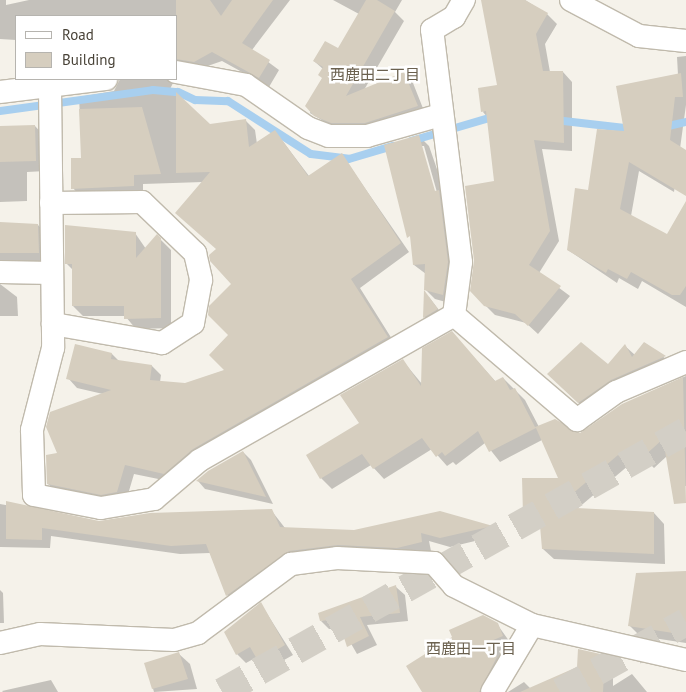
<!DOCTYPE html>
<html>
<head>
<meta charset="utf-8">
<style>
	body { margin:0 }
	#map { position:relative; width:686px; height:692px; overflow:hidden; background:#f5f2ea; font-family:"PT Sans","Noto Sans JP",sans-serif }
	div>[style] { position:absolute }
	[style*='--x'] { left:calc(var(--x)*1px); top:calc(var(--y)*1px); width:calc(var(--w)*1px); rotate:calc(var(--a)*1deg) }
	.shadow>* { inset:0; background:#0003 }
	.stream>* { height:8px; margin:-4px; padding:0 4px; transform-origin:4px; border-radius:4px; background:#a8cfef }
	.building>* { inset:0; background:#d6cebf }
	.highway-tunnel>* { height:28px; margin-top:-14px; transform-origin:0; background:repeating-linear-gradient(90deg,#d3cfc6 0 28px,transparent 0 42px) }
	.roads { filter:drop-shadow(1px 0 #c0baac) drop-shadow(-1px 0 #c0baac) drop-shadow(0 1px #c0baac) drop-shadow(0 -1px #c0baac) }
	.street>* { height:22px; margin:-11px; padding:0 11px; transform-origin:11px; border-radius:11px; background:#fff }
	span { translate:-50% -50%; white-space:nowrap; text-align:center; line-height:1.15; -webkit-text-stroke:5px #fff; paint-order:stroke }
	.neighbourhood-label { font-size:15px; color:#6b614f }
	.legend { position:absolute; left:15px; top:15px; width:162px; height:65px; box-sizing:border-box; background:#fff; border:1px solid #b6b4af; margin:0; padding:6px 9px; list-style:none; font-size:15px; color:#494338 }
	.legend li { display:flex; align-items:center; gap:10px; height:25px }
	.legend b { width:25px; border:1px solid #b6b4af }
</style>
</head>
<body>
<div id="map">
	<div class="shadow">
		<i style="clip-path:polygon(0 0,6px 0,6px 5px,29px 0,290px 0,252px 50px,279px 70px,269px 87px,222px 61px,176px 77px,176px 16px,16px 16px,16px 40px,0 39px)"></i>
		<i style="clip-path:polygon(333px 0,402px 0,395px 12px,404px 21px,364px 90px,404px 74px,413px 83px,426px 116px,342px 132px,310px 113px,323px 79px,323px 69px,314px 61px,339px 50px,359px 14px)"></i>
		<i style="clip-path:polygon(482px 0,525px 0,547px 14px,557px 24px,545px 44px,550px 72px,563px 72px,572px 82px,572px 151px,542px 149px,559px 241px,539px 273px,570px 296px,538px 334px,526px 323px,495px 315px,485px 305px,496px 182px,488px 118px,483px 112px,498px 86px)"></i>
		<i style="clip-path:polygon(686px 56px,686px 105px,674px 192px,639px 171px,631px 216px,668px 236px,686px 204px,686px 307px,642px 281px,638px 289px,619px 278px,617px 283px,568px 250px,589px 192px,626px 132px,678px 75px,677px 57px)"></i>
		<i style="clip-path:polygon(120px 79px,175px 79px,170px 89px,210px 125px,246px 121px,255px 130px,257px 144px,275px 131px,309px 176px,342px 155px,409px 252px,360px 288px,397px 347px,173px 482px,134px 474px,126px 501px,58px 493px,48px 484px,58px 454px,103px 394px,77px 388px,68px 378px,76px 345px,112px 354px,119px 361px,152px 366px,161px 375px,160px 382px,185px 384px,226px 370px,233px 284px,217px 249px,203px 182px,143px 184px,143px 195px,82px 198px,73px 188px,82px 159px,79px 97px,114px 91px)"></i>
		<i style="clip-path:polygon(35px 126px,45px 137px,46px 171px,27px 172px,27px 201px,0 202px,0 127px)"></i>
		<i style="clip-path:polygon(evenodd,419px 136px,429px 146px,448px 201px,453px 304px,435px 299px,425px 289px,426px 274px,414px 265px,412px 241px,385px 146px,419px 136px,421px 146px,424px 146px,438px 196px,436px 197px,421px 146px)"></i>
		<i style="clip-path:polygon(0 223px,38px 225px,48px 236px,49px 263px,0 276px)"></i>
		<i style="clip-path:polygon(135px 233px,146px 249px,157px 236px,171px 250px,171px 328px,136px 329px,125px 316px,83px 316px,73px 306px,73px 270px,66px 263px)"></i>
		<i style="clip-path:polygon(0 284px,17px 297px,18px 316px,0 316px)"></i>
		<i style="clip-path:polygon(429px 297px,442px 314px,429px 322px,424px 317px)"></i>
		<i style="clip-path:polygon(452px 333px,496px 382px,503px 378px,525px 400px,539px 427px,580px 434px,623px 405px,686px 376px,686px 486px,681px 486px,667px 456px,654px 468px,648px 462px,636px 473px,629px 465px,577px 509px,654px 513px,664px 524px,665px 564px,554px 559px,543px 549px,541px 524px,524px 514px,560px 479px,542px 440px,500px 462px,485px 443px,456px 465px,453px 462px,447px 466px,432px 449px,384px 479px,371px 465px,332px 489px,321px 478px,403px 361px,422px 384px)"></i>
		<i style="clip-path:polygon(645px 343px,674px 365px,587px 411px,549px 374px,608px 366px,625px 346px,635px 355px)"></i>
		<i style="clip-path:polygon(243px 452px,251px 460px,273px 504px,205px 489px,198px 481px)"></i>
		<i style="clip-path:polygon(0 504px,99px 522px,271px 510px,285px 528px,354px 532px,440px 512px,492px 527px,500px 535px,450px 547px,429px 541px,431px 551px,407px 556px,298px 560px,236px 604px,227px 595px,210px 553px,180px 554px,51px 536px,50px 548px,0 547px)"></i>
		<i style="clip-path:polygon(686px 575px,686px 643px,640px 636px,629px 625px)"></i>
		<i style="clip-path:polygon(396px 587px,405px 595px,408px 621px,367px 625px,377px 645px,357px 654px,342px 628px,329px 629px,321px 621px)"></i>
		<i style="clip-path:polygon(0 590px,3px 593px,4px 623px,0 623px)"></i>
		<i style="clip-path:polygon(261px 604px,293px 655px,268px 669px,257px 657px,246px 663px,237px 654px)"></i>
		<i style="clip-path:polygon(497px 624px,512px 645px,499px 651px,506px 667px,493px 692px,423px 692px)"></i>
		<i style="clip-path:polygon(179px 654px,190px 664px,197px 689px,154px 692px,146px 664px)"></i>
		<i style="clip-path:polygon(604px 656px,613px 665px,613px 686px,632px 674px,647px 692px,508px 692px,524px 682px,531px 689px)"></i>
		<i style="clip-path:polygon(51px 680px,58px 692px,3px 692px,2px 691px)"></i>
	</div>
	<div class="stream">
		<i style="--x:0;--y:111;--w:154;--a:-7.8"></i>
		<i style="--x:153;--y:90;--w:25;--a:5"></i>
		<i style="--x:178;--y:92;--w:19;--a:25"></i>
		<i style="--x:195;--y:100;--w:33;--a:2"></i>
		<i style="--x:228;--y:101;--w:98;--a:32.6"></i>
		<i style="--x:311;--y:154;--w:38;--a:7"></i>
		<i style="--x:349;--y:159;--w:46;--a:-16.5"></i>
		<i style="--x:555;--y:120;--w:79;--a:6.6"></i>
		<i style="--x:664;--y:127;--w:23;--a:-13"></i>
		<i style="--x:411;--y:141;--w:89;--a:-16.4"></i>
	</div>
	<div class="building">
		<i style="clip-path:polygon(176px 0,210px 0,221px 16px,232px 0,273px 0,242px 43px,270px 60px,259px 78px,212px 52px,194px 62px,176px 59px)"></i>
		<i style="clip-path:polygon(366px 0,377px 0,395px 11px,346px 96px,404px 72px,418px 106px,365px 123px,331px 123px,314px 116px,305px 106px,322px 78px,318px 75px,323px 67px,313px 61px,325px 41px,338px 48px)"></i>
		<i style="clip-path:polygon(481px 0,525px 0,548px 13px,536px 34px,543px 71px,563px 71px,564px 143px,534px 140px,550px 231px,529px 265px,561px 286px,528px 326px,515px 314px,484px 306px,470px 291px,474px 260px,465px 186px,494px 181px,486px 111px,481px 112px,478px 88px,497px 85px)"></i>
		<i style="clip-path:polygon(681px 73px,683px 97px,675px 97px,670px 140px,686px 150px,686px 196px,629px 162px,620px 209px,667px 234px,686px 201px,686px 286px,680px 295px,672px 295px,631px 272px,627px 279px,608px 269px,606px 273px,567px 250px,575px 188px,588px 190px,597px 129px,624px 131px,616px 86px)"></i>
		<i style="clip-path:polygon(176px 92px,210px 124px,246px 119px,249px 147px,275px 130px,308px 176px,342px 153px,401px 243px,351px 279px,388px 337px,193px 449px,164px 474px,125px 465px,117px 492px,101px 495px,47px 484px,46px 455px,57px 453px,46px 427px,50px 412px,111px 390px,66px 379px,75px 344px,112px 353px,111px 359px,152px 365px,150px 380px,185px 383px,224px 370px,209px 355px,228px 335px,208px 315px,209px 306px,231px 284px,210px 261px,209px 255px,216px 249px,175px 213px,210px 172px,176px 173px)"></i>
		<i style="clip-path:polygon(142px 107px,161px 174px,134px 175px,134px 186px,71px 189px,71px 158px,81px 158px,79px 109px)"></i>
		<i style="clip-path:polygon(35px 125px,36px 161px,0 162px,0 126px)"></i>
		<i style="clip-path:polygon(419px 135px,435px 191px,439px 190px,448px 262px,443px 295px,424px 290px,425px 264px,413px 265px,410px 236px,407px 238px,384px 145px)"></i>
		<i style="clip-path:polygon(0 222px,38px 224px,39px 253px,0 253px)"></i>
		<i style="clip-path:polygon(65px 225px,136px 232px,136px 258px,157px 234px,161px 238px,161px 318px,124px 319px,124px 306px,72px 306px,72px 264px,65px 264px)"></i>
		<i style="clip-path:polygon(424px 290px,438px 309px,423px 318px)"></i>
		<i style="clip-path:polygon(452px 331px,495px 381px,503px 377px,510px 390px,515px 388px,535px 427px,555px 419px,580px 433px,622px 404px,683px 377px,686px 503px,674px 504px,663px 439px,642px 458px,637px 452px,625px 463px,618px 455px,557px 507px,654px 512px,654px 554px,542px 549px,539px 514px,523px 514px,522px 478px,558px 478px,536px 428px,489px 452px,478px 431px,445px 456px,442px 452px,436px 457px,422px 438px,373px 469px,362px 454px,320px 479px,306px 455px,359px 423px,340px 395px,403px 359px,421px 386px,422px 348px)"></i>
		<i style="clip-path:polygon(581px 342px,608px 364px,625px 344px,632px 357px,644px 342px,666px 356px,611px 380px,578px 403px,547px 374px)"></i>
		<i style="clip-path:polygon(243px 451px,266px 497px,196px 481px,208px 471px)"></i>
		<i style="clip-path:polygon(6px 501px,99px 521px,150px 513px,272px 509px,280px 527px,354px 530px,440px 511px,493px 526px,440px 538px,421px 533px,422px 542px,397px 548px,338px 545px,289px 551px,226px 596px,206px 544px,171px 546px,42px 528px,42px 540px,6px 539px)"></i>
		<i style="clip-path:polygon(686px 571px,686px 635px,628px 626px,636px 573px)"></i>
		<i style="clip-path:polygon(396px 585px,400px 613px,360px 617px,369px 636px,347px 647px,338px 619px,320px 621px,318px 613px)"></i>
		<i style="clip-path:polygon(261px 602px,285px 645px,258px 661px,250px 647px,236px 655px,224px 632px)"></i>
		<i style="clip-path:polygon(483px 615px,498px 623px,503px 636px,491px 641px,497px 657px,479px 692px,422px 692px,406px 666px,452px 637px,449px 630px)"></i>
		<i style="clip-path:polygon(578px 649px,605px 655px,603px 692px,520px 692px,577px 667px)"></i>
		<i style="clip-path:polygon(179px 652px,188px 679px,152px 689px,144px 663px)"></i>
	</div>
	<div class="highway-tunnel">
		<i style="--x:222;--y:692;--w:532;--a:-29.36"></i>
		<i style="--x:560;--y:692;--w:144;--a:-29.1"></i>
	</div>
	<div class="roads">
		<div class="street">
			<i style="--x:571;--y:0;--w:77;--a:27.9"></i>
			<i style="--x:639;--y:36;--w:47;--a:6.1"></i>
			<i style="--x:176;--y:72;--w:71;--a:10.5"></i>
			<i style="--x:246;--y:85;--w:75;--a:34.7"></i>
			<i style="--x:308;--y:128;--w:22;--a:21"></i>
			<i style="--x:329;--y:136;--w:38;--a:0"></i>
			<i style="--x:367;--y:136;--w:76;--a:-16"></i>
			<i style="--x:50;--y:88;--w:260;--a:89.3"></i>
			<i style="--x:53;--y:348;--w:85;--a:104.4"></i>
			<i style="--x:32;--y:430;--w:65;--a:88.2"></i>
			<i style="--x:34;--y:495;--w:68;--a:11"></i>
			<i style="--x:101;--y:508;--w:54;--a:-9.6"></i>
			<i style="--x:154;--y:499;--w:60;--a:-40.3"></i>
			<i style="--x:200;--y:460;--w:292;--a:-29.7"></i>
			<i style="--x:0;--y:92;--w:107;--a:-7"></i>
			<i style="--x:51;--y:203;--w:91;--a:-0.6"></i>
			<i style="--x:142;--y:202;--w:74;--a:43.9"></i>
			<i style="--x:195;--y:253;--w:28;--a:77"></i>
			<i style="--x:201;--y:280;--w:44;--a:100.5"></i>
			<i style="--x:193;--y:323;--w:37;--a:147"></i>
			<i style="--x:162;--y:343;--w:111;--a:-170.1"></i>
			<i style="--x:0;--y:272;--w:52;--a:1.1"></i>
			<i style="--x:454;--y:315;--w:53;--a:-82.5"></i>
			<i style="--x:461;--y:262;--w:234;--a:-97.1"></i>
			<i style="--x:432;--y:30;--w:26;--a:-31"></i>
			<i style="--x:454;--y:17;--w:20;--a:-60"></i>
			<i style="--x:454;--y:315;--w:162;--a:40.5"></i>
			<i style="--x:577;--y:420;--w:48;--a:-35.7"></i>
			<i style="--x:616;--y:392;--w:76;--a:-23.2"></i>
			<i style="--x:0;--y:643;--w:41;--a:-12.7"></i>
			<i style="--x:40;--y:634;--w:134;--a:2.6"></i>
			<i style="--x:174;--y:640;--w:25;--a:-16"></i>
			<i style="--x:198;--y:633;--w:116;--a:-36.6"></i>
			<i style="--x:291;--y:564;--w:46;--a:-7.4"></i>
			<i style="--x:337;--y:558;--w:97;--a:3"></i>
			<i style="--x:434;--y:563;--w:30;--a:49"></i>
			<i style="--x:454;--y:586;--w:87;--a:26.6"></i>
			<i style="--x:532;--y:625;--w:158;--a:12.8"></i>
			<i style="--x:492;--y:692;--w:78;--a:-59.2"></i>
		</div>
	</div>
	<div class="neighbourhood-label">
		<span style="left:375px;top:75px">西鹿田二丁目</span>
		<span style="left:471px;top:649px">西鹿田一丁目</span>
	</div>
	<ul class="legend">
	<li><b style="height:6px;background:#fff"></b>Road</li>
	<li><b style="height:14px;background:#d6cebf"></b>Building</li>
	</ul>
</div>
</body>
</html>
